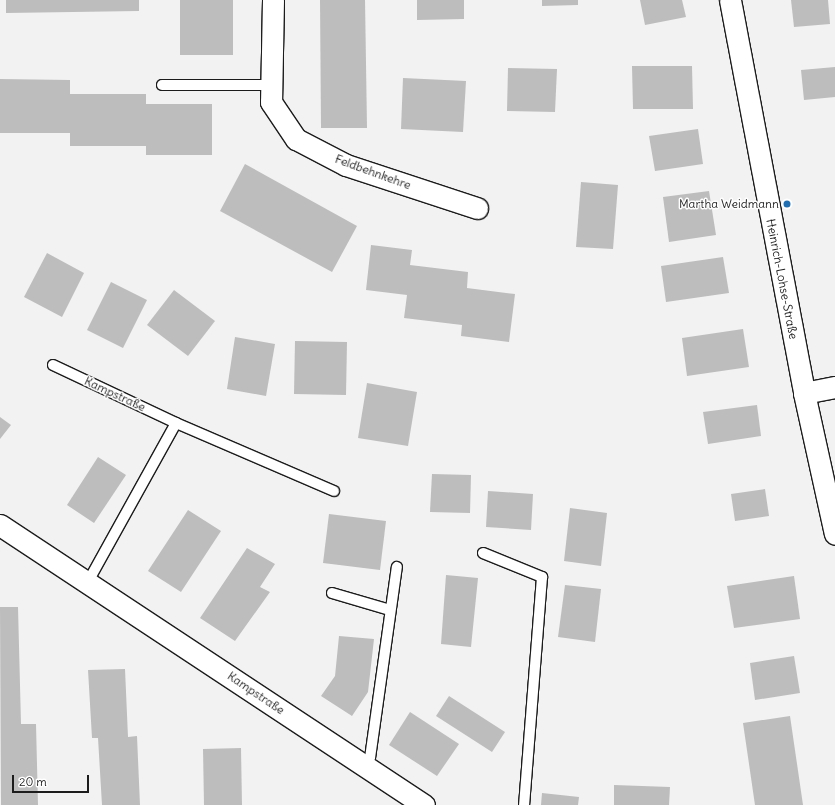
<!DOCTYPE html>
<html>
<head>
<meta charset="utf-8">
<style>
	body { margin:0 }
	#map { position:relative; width:835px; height:805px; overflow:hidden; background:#f2f2f2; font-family:Delius,sans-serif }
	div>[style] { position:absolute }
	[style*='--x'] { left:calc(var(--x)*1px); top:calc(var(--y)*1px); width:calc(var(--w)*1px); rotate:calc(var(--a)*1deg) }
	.building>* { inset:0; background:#bdbdbd }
	.roads { filter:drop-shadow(1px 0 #1c1c1c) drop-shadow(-1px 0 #1c1c1c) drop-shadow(0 1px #1c1c1c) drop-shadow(0 -1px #1c1c1c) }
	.service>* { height:10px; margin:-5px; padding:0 5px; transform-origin:5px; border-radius:5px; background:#fff }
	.minor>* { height:21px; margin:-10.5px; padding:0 10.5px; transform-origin:10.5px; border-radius:10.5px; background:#fff }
	.dots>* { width:11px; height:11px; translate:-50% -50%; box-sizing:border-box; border:2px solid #fff; border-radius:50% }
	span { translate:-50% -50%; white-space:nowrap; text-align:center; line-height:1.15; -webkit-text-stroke:3px #fff; paint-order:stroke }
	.street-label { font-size:12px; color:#1c1c1c }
	.poi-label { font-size:12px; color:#1c1c1c }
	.right { translate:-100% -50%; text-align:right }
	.scale { position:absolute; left:12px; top:775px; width:77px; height:18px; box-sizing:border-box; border:2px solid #1c1c1c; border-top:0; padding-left:5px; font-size:12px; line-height:14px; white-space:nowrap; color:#1c1c1c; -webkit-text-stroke:3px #fff; paint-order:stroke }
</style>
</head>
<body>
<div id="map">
	<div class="building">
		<i style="clip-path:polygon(6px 0,139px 0,139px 11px,6px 13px)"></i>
		<i style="clip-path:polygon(180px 0,233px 0,233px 55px,180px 55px)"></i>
		<i style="clip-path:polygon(320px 0,365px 0,367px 128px,321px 128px)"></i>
		<i style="clip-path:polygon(417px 0,464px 0,464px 19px,417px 20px)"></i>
		<i style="clip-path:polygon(542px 0,578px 0,578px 5px,542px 6px)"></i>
		<i style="clip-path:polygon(640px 0,682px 0,686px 17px,645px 25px)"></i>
		<i style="clip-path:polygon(791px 0,828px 0,830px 24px,794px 27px)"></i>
		<i style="clip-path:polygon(632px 66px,692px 66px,693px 109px,633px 109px)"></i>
		<i style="clip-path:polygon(835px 67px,835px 97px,804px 100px,801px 70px)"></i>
		<i style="clip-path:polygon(508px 68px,557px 69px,555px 112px,507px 111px)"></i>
		<i style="clip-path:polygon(403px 78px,466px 81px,463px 132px,401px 129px)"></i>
		<i style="clip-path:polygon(0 79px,70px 80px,70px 94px,146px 94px,146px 104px,212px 104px,212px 155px,146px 155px,146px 146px,70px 146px,70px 133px,0 133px)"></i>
		<i style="clip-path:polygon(698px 129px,703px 164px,655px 171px,649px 136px)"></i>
		<i style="clip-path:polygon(245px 164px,357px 226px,332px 272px,220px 211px)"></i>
		<i style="clip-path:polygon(581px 182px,618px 185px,613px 249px,576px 247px)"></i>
		<i style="clip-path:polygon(709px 191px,716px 235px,669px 242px,663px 197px)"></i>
		<i style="clip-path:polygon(371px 245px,412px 250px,410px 265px,468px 272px,467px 288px,515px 294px,509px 342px,461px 336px,462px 325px,404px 318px,407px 295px,366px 290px)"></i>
		<i style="clip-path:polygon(47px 253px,84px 273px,62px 317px,24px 297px)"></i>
		<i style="clip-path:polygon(723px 257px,729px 293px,666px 302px,661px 266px)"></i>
		<i style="clip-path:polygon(111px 282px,147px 300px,123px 348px,87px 330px)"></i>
		<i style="clip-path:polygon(174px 290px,215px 321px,188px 356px,147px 325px)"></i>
		<i style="clip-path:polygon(743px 329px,749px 367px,687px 376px,682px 338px)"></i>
		<i style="clip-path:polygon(235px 337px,275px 344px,266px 396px,227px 389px)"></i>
		<i style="clip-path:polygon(295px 341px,347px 342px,346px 395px,294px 394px)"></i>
		<i style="clip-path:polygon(367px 383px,417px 392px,408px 446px,358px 438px)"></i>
		<i style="clip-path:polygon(757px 405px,761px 436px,708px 444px,703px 412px)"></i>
		<i style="clip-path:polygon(0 417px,11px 425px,0 439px)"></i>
		<i style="clip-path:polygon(98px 457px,126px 475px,94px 523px,67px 505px)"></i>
		<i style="clip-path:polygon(432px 474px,471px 475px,470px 513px,430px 512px)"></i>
		<i style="clip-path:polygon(765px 489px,769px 516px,735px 521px,731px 494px)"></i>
		<i style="clip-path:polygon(488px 491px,533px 494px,531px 530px,486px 527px)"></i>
		<i style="clip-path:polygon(570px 508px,607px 513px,601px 566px,564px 561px)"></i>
		<i style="clip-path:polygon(188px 510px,221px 531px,181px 592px,148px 571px)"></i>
		<i style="clip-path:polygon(329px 514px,386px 521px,380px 570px,323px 563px)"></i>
		<i style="clip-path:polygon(247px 548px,275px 564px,260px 587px,270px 592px,235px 641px,200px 618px)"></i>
		<i style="clip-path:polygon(446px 575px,478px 578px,471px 647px,441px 644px)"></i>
		<i style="clip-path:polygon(794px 576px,800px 619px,734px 628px,727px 586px)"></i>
		<i style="clip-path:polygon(565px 585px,601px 589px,595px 642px,558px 637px)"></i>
		<i style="clip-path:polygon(0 607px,18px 607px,21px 724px,36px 724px,38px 805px,1px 805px)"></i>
		<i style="clip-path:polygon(339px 636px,374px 639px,368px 692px,352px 716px,321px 696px,335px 676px)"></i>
		<i style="clip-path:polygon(794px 656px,800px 693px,755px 700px,750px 663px)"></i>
		<i style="clip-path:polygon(125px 669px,128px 737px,137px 736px,140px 805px,102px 805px,98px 738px,92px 738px,88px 670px)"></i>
		<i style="clip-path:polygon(449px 696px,505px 732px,492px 752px,436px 716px)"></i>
		<i style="clip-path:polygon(410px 712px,459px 744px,437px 776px,389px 745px)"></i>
		<i style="clip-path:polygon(790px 716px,803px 805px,755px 805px,743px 723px)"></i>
		<i style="clip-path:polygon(241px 748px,242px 805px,204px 805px,203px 749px)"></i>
		<i style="clip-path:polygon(614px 785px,670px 787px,669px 805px,614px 805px)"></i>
		<i style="clip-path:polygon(542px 793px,579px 797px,578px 805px,541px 805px)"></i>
	</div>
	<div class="roads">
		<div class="service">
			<i style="--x:162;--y:85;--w:110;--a:0"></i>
			<i style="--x:53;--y:365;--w:136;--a:25.2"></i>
			<i style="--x:176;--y:423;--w:182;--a:119"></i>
			<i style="--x:176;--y:423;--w:172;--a:23.3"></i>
			<i style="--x:483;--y:553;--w:64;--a:22.1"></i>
			<i style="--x:542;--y:577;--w:229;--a:94.5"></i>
			<i style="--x:332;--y:593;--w:60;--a:16.3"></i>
			<i style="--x:370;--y:758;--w:193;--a:-82"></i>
		</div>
		<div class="minor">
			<i style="--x:273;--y:0;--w:102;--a:91.1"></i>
			<i style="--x:271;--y:102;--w:45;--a:56"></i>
			<i style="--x:296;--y:139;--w:56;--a:27.5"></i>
			<i style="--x:346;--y:165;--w:138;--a:18.2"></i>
			<i style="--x:730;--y:0;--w:400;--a:79.3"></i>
			<i style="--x:804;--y:393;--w:144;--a:77.6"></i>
			<i style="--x:804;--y:393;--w:32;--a:-11"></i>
			<i style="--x:0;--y:525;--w:508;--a:33.44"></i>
		</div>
	</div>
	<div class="dots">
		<i style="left:787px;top:204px;background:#1f6fb2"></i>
	</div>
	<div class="street-label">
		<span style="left:373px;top:172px;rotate:20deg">Feldbehnkehre</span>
		<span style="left:782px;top:279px;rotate:79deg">Heinrich-Lohse-Straße</span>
		<span style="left:115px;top:394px;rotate:25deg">Kampstraße</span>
		<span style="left:256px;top:693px;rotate:34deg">Kampstraße</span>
	</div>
	<div class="poi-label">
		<span class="right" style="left:779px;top:204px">Martha Weidmann</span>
	</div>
	<div class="scale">20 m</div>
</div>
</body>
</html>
